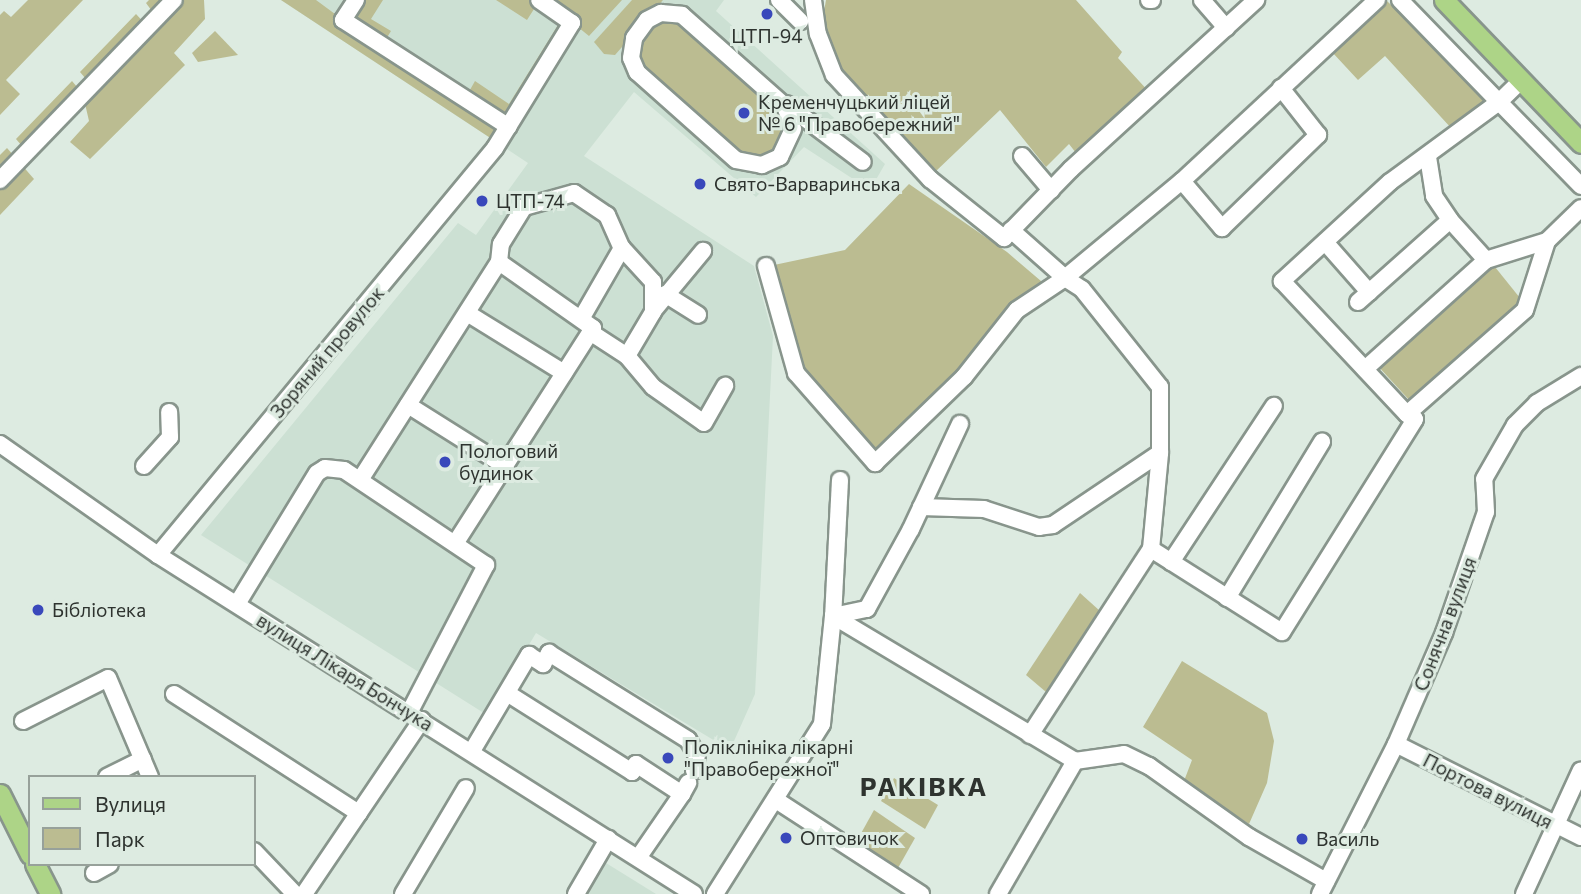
<!DOCTYPE html>
<html>
<head>
<meta charset="utf-8">
<style>
	body { margin:0 }
	#map { position:relative; width:1581px; height:894px; overflow:hidden; background:#ddebe1; font-family:Commissioner,sans-serif }
	div>[style] { position:absolute }
	[style*='--x'] { left:calc(var(--x)*1px); top:calc(var(--y)*1px); width:calc(var(--w)*1px); rotate:calc(var(--a)*1deg) }
	.built>* { inset:0; background:#cce0d3 }
	.green>* { inset:0; background:#bbbc91 }
	.roads { filter:drop-shadow(2px 0 #88958c) drop-shadow(-2px 0 #88958c) drop-shadow(0 2px #88958c) drop-shadow(0 -2px #88958c) }
	.minor>* { height:16px; margin:-8px; padding:0 8px; transform-origin:8px; border-radius:8px; background:#fff }
	.major>* { height:19px; margin:-9.5px; padding:0 9.5px; transform-origin:9.5px; border-radius:9.5px; background:#add487 }
	.dots>* { width:19px; height:19px; translate:-50% -50%; box-sizing:border-box; border:4px solid #ddebe1; border-radius:50% }
	span { translate:-50% -50%; white-space:nowrap; text-align:center; line-height:1.15; -webkit-text-stroke:6px #ddebe1; paint-order:stroke }
	.poi-label { font-size:19px; color:#2e332f }
	.left { translate:0 -50%; text-align:left }
	.street-label { font-size:19px; color:#2e332f }
	.district-label { font-size:26px; color:#2e332f; font-weight:700; letter-spacing:2px }
	.legend { position:absolute; left:28px; top:775px; width:228px; height:91px; box-sizing:border-box; background:#ddebe1; border:2px solid #97a19a; margin:0; padding:9px 12px; list-style:none; font-size:21px; color:#2e332f }
	.legend li { display:flex; align-items:center; gap:14px; height:35px }
	.legend b { width:35px; border:2px solid #97a19a }
</style>
</head>
<body>
<div id="map">
	<div class="built">
		<i style="clip-path:polygon(281px 0,724px 0,716px 11px,885px 164px,870px 190px,804px 147px,756px 197px,634px 92px,584px 156px,754px 266px,773px 336px,755px 694px,730px 750px,536px 633px,487px 715px,201px 535px,458px 223px,476px 235px,528px 163px)"></i>
		<i style="clip-path:polygon(606px 863px,656px 894px,587px 894px)"></i>
	</div>
	<div class="green">
		<i style="clip-path:polygon(28px 0,83px 0,6px 80px,20px 94px,0 115px,0 15px,4px 11px,11px 17px)"></i>
		<i style="clip-path:polygon(149px 0,204px 0,205px 19px,174px 53px,185px 65px,90px 159px,70px 142px,89px 121px,83px 95px,27px 152px,16px 139px,72px 81px,83px 94px,91px 85px,80px 72px,136px 14px,148px 27px,157px 18px,146px 3px)"></i>
		<i style="clip-path:polygon(281px 0,316px 0,335px 14px,344px 0,383px 0,371px 19px,391px 31px,383px 44px,466px 97px,475px 81px,509px 104px,558px 25px,534px 9px,527px 20px,496px 0,622px 0,589px 36px,573px 23px,498px 143px)"></i>
		<i style="clip-path:polygon(632px 0,663px 0,615px 55px,604px 54px,594px 42px)"></i>
		<i style="clip-path:polygon(826px 0,1076px 0,1122px 52px,1118px 58px,1150px 93px,1080px 158px,1069px 144px,1046px 167px,1000px 110px,935px 172px,841px 73px,821px 28px)"></i>
		<i style="clip-path:polygon(1387px 1px,1488px 100px,1452px 129px,1385px 56px,1358px 80px,1332px 52px)"></i>
		<i style="clip-path:polygon(656px 19px,683px 22px,777px 103px,788px 124px,782px 148px,762px 160px,742px 157px,641px 68px,636px 52px,638px 38px)"></i>
		<i style="clip-path:polygon(215px 31px,238px 55px,198px 62px,192px 53px)"></i>
		<i style="clip-path:polygon(7px 148px,34px 179px,0 215px,0 155px)"></i>
		<i style="clip-path:polygon(909px 184px,1007px 252px,1048px 287px,873px 456px,802px 372px,774px 265px,845px 250px)"></i>
		<i style="clip-path:polygon(1491px 262px,1524px 303px,1411px 402px,1377px 365px)"></i>
		<i style="clip-path:polygon(1080px 593px,1100px 611px,1046px 692px,1026px 675px)"></i>
		<i style="clip-path:polygon(1182px 661px,1267px 713px,1274px 741px,1267px 783px,1249px 824px,1184px 781px,1192px 760px,1143px 727px)"></i>
		<i style="clip-path:polygon(894px 778px,938px 805px,925px 829px,881px 801px)"></i>
		<i style="clip-path:polygon(874px 810px,915px 838px,898px 868px,854px 846px)"></i>
	</div>
	<div class="roads">
		<div class="minor">
			<i style="--x:356;--y:0;--w:24;--a:123"></i>
			<i style="--x:343;--y:20;--w:197;--a:32.8"></i>
			<i style="--x:779;--y:0;--w:30;--a:45"></i>
			<i style="--x:813;--y:0;--w:34;--a:82"></i>
			<i style="--x:818;--y:34;--w:44;--a:68.7"></i>
			<i style="--x:834;--y:75;--w:142;--a:47.3"></i>
			<i style="--x:930;--y:179;--w:95;--a:38.6"></i>
			<i style="--x:1004;--y:238;--w:96;--a:-45.8"></i>
			<i style="--x:1071;--y:169;--w:251;--a:-42.4"></i>
			<i style="--x:1149;--y:0;--w:3;--a:0"></i>
			<i style="--x:1202;--y:0;--w:37;--a:49"></i>
			<i style="--x:1400;--y:0;--w:142;--a:45.9"></i>
			<i style="--x:1499;--y:102;--w:29;--a:-44"></i>
			<i style="--x:661;--y:13;--w:21;--a:5"></i>
			<i style="--x:682;--y:15;--w:137;--a:41.5"></i>
			<i style="--x:785;--y:106;--w:24;--a:71"></i>
			<i style="--x:793;--y:129;--w:31;--a:115"></i>
			<i style="--x:780;--y:157;--w:20;--a:156"></i>
			<i style="--x:762;--y:165;--w:26;--a:-169"></i>
			<i style="--x:736;--y:160;--w:132;--a:-138.4"></i>
			<i style="--x:637;--y:72;--w:15;--a:-113"></i>
			<i style="--x:631;--y:58;--w:20;--a:-81"></i>
			<i style="--x:634;--y:38;--w:22;--a:-54"></i>
			<i style="--x:647;--y:20;--w:16;--a:-27"></i>
			<i style="--x:786;--y:104;--w:96;--a:37"></i>
			<i style="--x:1022;--y:156;--w:45;--a:49.5"></i>
			<i style="--x:1428;--y:157;--w:39;--a:81"></i>
			<i style="--x:1434;--y:196;--w:29;--a:56"></i>
			<i style="--x:0;--y:180;--w:250;--a:-46"></i>
			<i style="--x:1182;--y:181;--w:62;--a:49.6"></i>
			<i style="--x:1222;--y:228;--w:134;--a:-44.1"></i>
			<i style="--x:1318;--y:135;--w:60;--a:-128.2"></i>
			<i style="--x:1581;--y:186;--w:117;--a:-134.3"></i>
			<i style="--x:1499;--y:102;--w:135;--a:143.7"></i>
			<i style="--x:1390;--y:182;--w:147;--a:137.5"></i>
			<i style="--x:1282;--y:281;--w:183;--a:46.8"></i>
			<i style="--x:1407;--y:414;--w:157;--a:-41.4"></i>
			<i style="--x:1525;--y:310;--w:72;--a:-72.3"></i>
			<i style="--x:1547;--y:241;--w:47;--a:-44.1"></i>
			<i style="--x:1011;--y:230;--w:72;--a:41.6"></i>
			<i style="--x:1065;--y:278;--w:152;--a:-39.7"></i>
			<i style="--x:1182;--y:181;--w:266;--a:-42.9"></i>
			<i style="--x:1325;--y:242;--w:67;--a:48.7"></i>
			<i style="--x:499;--y:262;--w:18;--a:-84"></i>
			<i style="--x:501;--y:244;--w:44;--a:-58.1"></i>
			<i style="--x:524;--y:207;--w:52;--a:-15.6"></i>
			<i style="--x:574;--y:193;--w:40;--a:34"></i>
			<i style="--x:607;--y:215;--w:36;--a:66"></i>
			<i style="--x:766;--y:266;--w:111;--a:74.3"></i>
			<i style="--x:796;--y:373;--w:120;--a:48.7"></i>
			<i style="--x:875;--y:463;--w:124;--a:-44"></i>
			<i style="--x:964;--y:377;--w:85;--a:-51.7"></i>
			<i style="--x:1017;--y:310;--w:58;--a:-33.7"></i>
			<i style="--x:1065;--y:278;--w:20;--a:33"></i>
			<i style="--x:1082;--y:289;--w:125;--a:51.5"></i>
			<i style="--x:1160;--y:387;--w:66;--a:90"></i>
			<i style="--x:1160;--y:453;--w:129;--a:146.1"></i>
			<i style="--x:1053;--y:525;--w:14;--a:172"></i>
			<i style="--x:1039;--y:527;--w:58;--a:-161.9"></i>
			<i style="--x:984;--y:509;--w:63;--a:-178.2"></i>
			<i style="--x:665;--y:294;--w:39;--a:32"></i>
			<i style="--x:1358;--y:302;--w:123;--a:-41.7"></i>
			<i style="--x:1450;--y:220;--w:54;--a:48"></i>
			<i style="--x:1486;--y:260;--w:64;--a:-17.3"></i>
			<i style="--x:654;--y:310;--w:77;--a:-50.3"></i>
			<i style="--x:467;--y:313;--w:114;--a:31.7"></i>
			<i style="--x:581;--y:319;--w:82;--a:-60"></i>
			<i style="--x:622;--y:248;--w:46;--a:47.6"></i>
			<i style="--x:653;--y:282;--w:30;--a:90"></i>
			<i style="--x:653;--y:312;--w:51;--a:120.6"></i>
			<i style="--x:627;--y:356;--w:44;--a:-147"></i>
			<i style="--x:627;--y:356;--w:40;--a:50"></i>
			<i style="--x:653;--y:387;--w:62;--a:35.2"></i>
			<i style="--x:704;--y:423;--w:43;--a:-60.4"></i>
			<i style="--x:1365;--y:369;--w:163;--a:-42"></i>
			<i style="--x:408;--y:405;--w:115;--a:32.2"></i>
			<i style="--x:0;--y:444;--w:193;--a:35.1"></i>
			<i style="--x:158;--y:555;--w:634;--a:32.31"></i>
			<i style="--x:144;--y:466;--w:39;--a:-48"></i>
			<i style="--x:170;--y:437;--w:25;--a:-92"></i>
			<i style="--x:360;--y:480;--w:259;--a:-57.5"></i>
			<i style="--x:499;--y:262;--w:115;--a:35.1"></i>
			<i style="--x:593;--y:328;--w:256;--a:122.6"></i>
			<i style="--x:840;--y:480;--w:136;--a:92.9"></i>
			<i style="--x:833;--y:616;--w:282;--a:30.9"></i>
			<i style="--x:1075;--y:761;--w:49;--a:-8.1"></i>
			<i style="--x:1124;--y:754;--w:28;--a:26"></i>
			<i style="--x:1149;--y:766;--w:123;--a:35.4"></i>
			<i style="--x:1249;--y:837;--w:89;--a:29.7"></i>
			<i style="--x:1151;--y:549;--w:155;--a:32.4"></i>
			<i style="--x:1282;--y:632;--w:251;--a:-58"></i>
			<i style="--x:1415;--y:419;--w:9;--a:-148"></i>
			<i style="--x:158;--y:555;--w:528;--a:-50.37"></i>
			<i style="--x:495;--y:148;--w:147;--a:-58.4"></i>
			<i style="--x:572;--y:23;--w:40;--a:-145.1"></i>
			<i style="--x:1171;--y:562;--w:187;--a:-56.6"></i>
			<i style="--x:1227;--y:598;--w:183;--a:-58.7"></i>
			<i style="--x:237;--y:604;--w:153;--a:-58.6"></i>
			<i style="--x:317;--y:473;--w:9;--a:-32"></i>
			<i style="--x:325;--y:468;--w:19;--a:6"></i>
			<i style="--x:344;--y:470;--w:171;--a:33.8"></i>
			<i style="--x:486;--y:565;--w:167;--a:117.5"></i>
			<i style="--x:507;--y:693;--w:148;--a:32.3"></i>
			<i style="--x:632;--y:772;--w:9;--a:-63"></i>
			<i style="--x:636;--y:764;--w:55;--a:33.1"></i>
			<i style="--x:682;--y:794;--w:13;--a:-61"></i>
			<i style="--x:174;--y:694;--w:220;--a:32.8"></i>
			<i style="--x:23;--y:721;--w:95;--a:-26.8"></i>
			<i style="--x:108;--y:678;--w:108;--a:67"></i>
			<i style="--x:1030;--y:735;--w:222;--a:-57"></i>
			<i style="--x:1151;--y:549;--w:96;--a:-84.6"></i>
			<i style="--x:1396;--y:744;--w:207;--a:26.7"></i>
			<i style="--x:472;--y:751;--w:112;--a:-59.3"></i>
			<i style="--x:529;--y:655;--w:17;--a:33"></i>
			<i style="--x:543;--y:664;--w:13;--a:-61"></i>
			<i style="--x:549;--y:653;--w:164;--a:32"></i>
			<i style="--x:688;--y:740;--w:17;--a:59"></i>
			<i style="--x:697;--y:755;--w:16;--a:101"></i>
			<i style="--x:107;--y:777;--w:40;--a:-26.6"></i>
			<i style="--x:776;--y:800;--w:173;--a:33"></i>
			<i style="--x:254;--y:851;--w:59;--a:46.4"></i>
			<i style="--x:638;--y:858;--w:78;--a:-55.5"></i>
			<i style="--x:94;--y:873;--w:18;--a:-29"></i>
			<i style="--x:304;--y:894;--w:210;--a:-55.9"></i>
			<i style="--x:403;--y:894;--w:123;--a:-59.3"></i>
			<i style="--x:576;--y:894;--w:64;--a:-59.8"></i>
			<i style="--x:715;--y:894;--w:201;--a:-57.8"></i>
			<i style="--x:822;--y:724;--w:109;--a:-84.2"></i>
			<i style="--x:833;--y:616;--w:35;--a:-12"></i>
			<i style="--x:867;--y:609;--w:91;--a:-61.2"></i>
			<i style="--x:911;--y:529;--w:116;--a:-65"></i>
			<i style="--x:998;--y:894;--w:154;--a:-59.9"></i>
			<i style="--x:1320;--y:894;--w:168;--a:-63.1"></i>
			<i style="--x:1396;--y:744;--w:121;--a:-66.6"></i>
			<i style="--x:1444;--y:633;--w:128;--a:-70.9"></i>
			<i style="--x:1486;--y:512;--w:33;--a:-93"></i>
			<i style="--x:1484;--y:479;--w:62;--a:-60.1"></i>
			<i style="--x:1515;--y:425;--w:31;--a:-45"></i>
			<i style="--x:1537;--y:403;--w:52;--a:-31.5"></i>
			<i style="--x:1524;--y:894;--w:136;--a:-65.3"></i>
		</div>
		<div class="major">
			<i style="--x:1444;--y:0;--w:198;--a:46.2"></i>
			<i style="--x:0;--y:794;--w:67;--a:63.4"></i>
			<i style="--x:35;--y:864;--w:34;--a:63"></i>
		</div>
	</div>
	<div class="dots">
		<i style="left:767px;top:14px;background:#3948bb"></i>
		<i style="left:744px;top:113px;background:#3948bb"></i>
		<i style="left:700px;top:184px;background:#3948bb"></i>
		<i style="left:482px;top:201px;background:#3948bb"></i>
		<i style="left:445px;top:462px;background:#3948bb"></i>
		<i style="left:38px;top:610px;background:#3948bb"></i>
		<i style="left:668px;top:758px;background:#3948bb"></i>
		<i style="left:786px;top:838px;background:#3948bb"></i>
		<i style="left:1302px;top:839px;background:#3948bb"></i>
	</div>
	<div class="poi-label">
		<span style="left:767px;top:36px">ЦТП-94</span>
		<span class="left" style="left:758px;top:113px">Кременчуцький ліцей<br>№ 6 "Правобережний"</span>
		<span class="left" style="left:714px;top:184px">Свято-Варваринська</span>
		<span class="left" style="left:496px;top:201px">ЦТП-74</span>
		<span class="left" style="left:459px;top:462px">Пологовий<br>будинок</span>
		<span class="left" style="left:52px;top:610px">Бібліотека</span>
		<span class="left" style="left:684px;top:758px">Поліклініка лікарні<br>"Правобережної"</span>
		<span class="left" style="left:800px;top:838px">Оптовичок</span>
		<span class="left" style="left:1316px;top:839px">Василь</span>
	</div>
	<div class="street-label">
		<span style="left:327px;top:352px;rotate:-50deg">Зоряний провулок</span>
		<span style="left:1445px;top:624px;rotate:-69deg">Сонячна вулиця</span>
		<span style="left:345px;top:672px;rotate:32deg">вулиця Лікаря Бончука</span>
		<span style="left:1488px;top:791px;rotate:27deg">Портова вулиця</span>
	</div>
	<div class="district-label">
		<span style="left:924px;top:786px">РАКІВКА</span>
	</div>
	<ul class="legend">
	<li><b style="height:9px;background:#add487"></b>Вулиця</li>
	<li><b style="height:19px;background:#bbbc91"></b>Парк</li>
	</ul>
</div>
</body>
</html>
